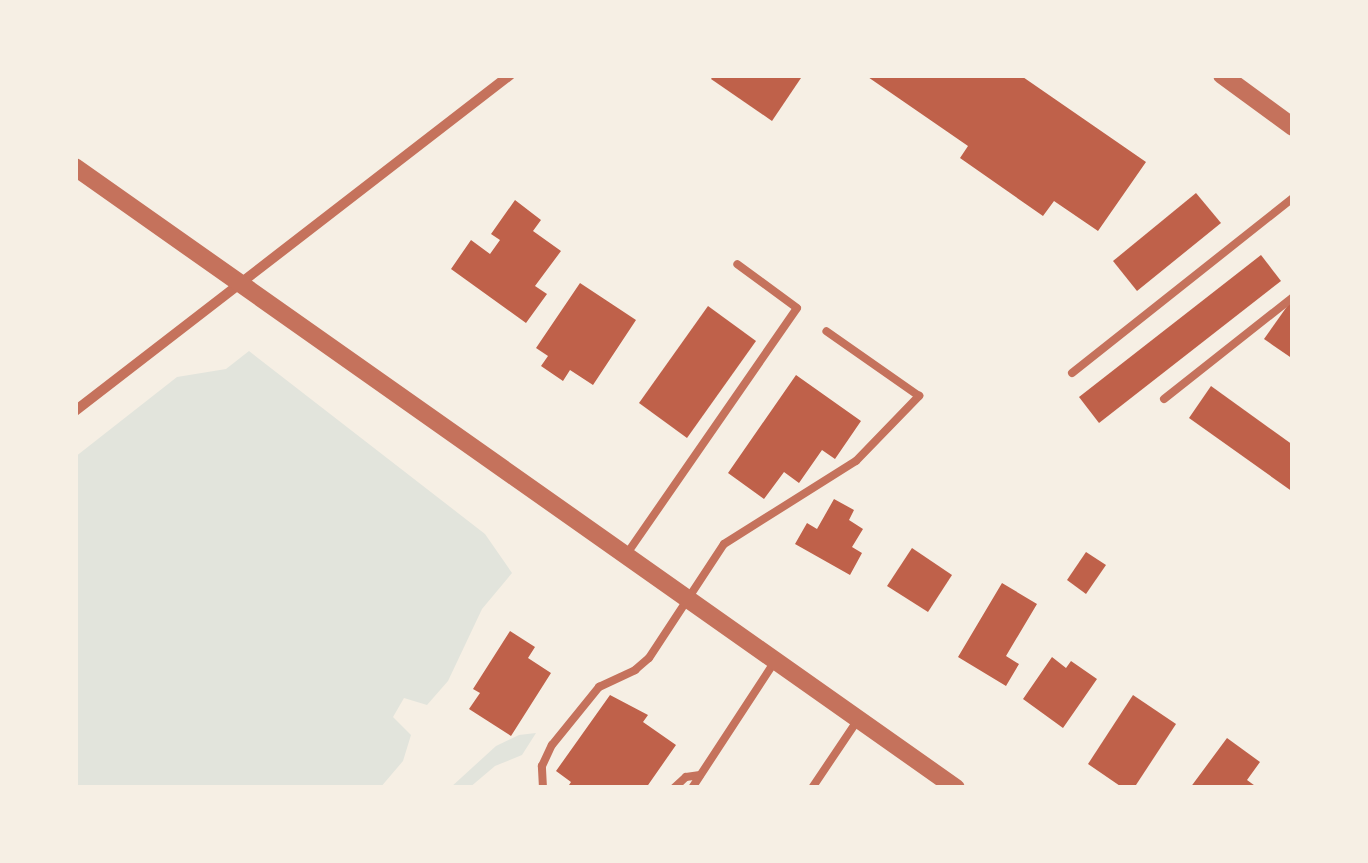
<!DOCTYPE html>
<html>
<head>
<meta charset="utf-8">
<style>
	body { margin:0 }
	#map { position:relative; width:1368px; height:863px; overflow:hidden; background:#f6efe4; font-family:"PT Sans",sans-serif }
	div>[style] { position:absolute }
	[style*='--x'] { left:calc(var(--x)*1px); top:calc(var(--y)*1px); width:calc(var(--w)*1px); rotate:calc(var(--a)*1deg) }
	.green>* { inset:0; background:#e2e4dc }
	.building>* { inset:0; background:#bf614a }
	.service>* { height:8px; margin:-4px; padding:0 4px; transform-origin:4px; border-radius:4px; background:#c5725c }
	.minor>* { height:10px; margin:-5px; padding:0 5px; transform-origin:5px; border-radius:5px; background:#c5725c }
	.tertiary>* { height:18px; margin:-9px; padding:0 9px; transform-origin:9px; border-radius:9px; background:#c5725c }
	span { translate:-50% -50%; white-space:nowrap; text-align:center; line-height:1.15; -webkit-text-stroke:9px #f6efe4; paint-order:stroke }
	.frame { position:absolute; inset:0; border:78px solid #f6efe4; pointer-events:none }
</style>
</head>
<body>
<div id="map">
	<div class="green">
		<i style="clip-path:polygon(249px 351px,485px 534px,512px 573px,482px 609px,448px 681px,427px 705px,404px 698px,393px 717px,411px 735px,403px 761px,380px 788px,75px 788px,75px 457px,177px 377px,226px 369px)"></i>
		<i style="clip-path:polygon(536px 733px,522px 755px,495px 766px,469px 788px,450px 788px,496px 746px,519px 735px)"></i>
	</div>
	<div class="building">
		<i style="clip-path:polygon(714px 75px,803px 75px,772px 121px,711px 79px)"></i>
		<i style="clip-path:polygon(865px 75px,1020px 75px,1146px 162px,1098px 231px,1054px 201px,1043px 216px,960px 158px,968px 146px)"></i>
		<i style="clip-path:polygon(1196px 193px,1221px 223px,1137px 291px,1113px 261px)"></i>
		<i style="clip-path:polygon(515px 200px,541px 220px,533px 231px,561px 251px,535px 286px,547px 294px,526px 323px,451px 269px,471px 240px,490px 254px,500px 240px,491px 234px)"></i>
		<i style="clip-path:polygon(1261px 255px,1281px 281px,1099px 423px,1079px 397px)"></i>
		<i style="clip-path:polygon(580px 283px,636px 320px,593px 385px,570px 370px,563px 381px,541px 366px,548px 356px,536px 348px)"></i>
		<i style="clip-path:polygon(1293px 298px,1293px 359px,1264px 339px)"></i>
		<i style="clip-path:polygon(708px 306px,756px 341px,687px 438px,639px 403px)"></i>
		<i style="clip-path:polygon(796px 375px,861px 421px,835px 459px,822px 450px,799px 483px,784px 472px,764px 499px,728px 473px)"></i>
		<i style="clip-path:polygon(1211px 386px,1293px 445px,1293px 492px,1189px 418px)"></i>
		<i style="clip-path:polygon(834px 499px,854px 510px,849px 520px,863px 529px,852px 547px,862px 553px,850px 575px,795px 544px,807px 523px,817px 529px)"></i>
		<i style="clip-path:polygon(912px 548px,952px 575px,928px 612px,887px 586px)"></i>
		<i style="clip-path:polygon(1086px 552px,1106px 565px,1086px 594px,1067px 580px)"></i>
		<i style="clip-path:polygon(1002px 583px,1037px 604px,1006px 656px,1019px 664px,1006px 686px,958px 657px)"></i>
		<i style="clip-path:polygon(510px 631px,535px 647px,528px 658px,551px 673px,511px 736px,469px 709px,480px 693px,473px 689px)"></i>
		<i style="clip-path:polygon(1052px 657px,1066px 668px,1071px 661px,1097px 679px,1063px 728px,1023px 699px)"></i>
		<i style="clip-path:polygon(610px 695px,648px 715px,643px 722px,676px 745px,646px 788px,567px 788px,571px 782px,556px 771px)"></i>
		<i style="clip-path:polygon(1133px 695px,1176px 724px,1134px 788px,1123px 788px,1088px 764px)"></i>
		<i style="clip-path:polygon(1227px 738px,1260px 762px,1247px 780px,1258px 788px,1190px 788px)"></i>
	</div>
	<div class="service">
		<i style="--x:1072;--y:373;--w:282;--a:-38.4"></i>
		<i style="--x:1164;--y:399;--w:164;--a:-38.3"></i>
		<i style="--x:626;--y:555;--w:300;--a:-55.3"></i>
		<i style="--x:797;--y:308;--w:74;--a:-143.7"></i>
		<i style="--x:543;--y:788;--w:22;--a:-93"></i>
		<i style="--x:542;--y:766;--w:23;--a:-65"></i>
		<i style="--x:552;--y:745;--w:75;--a:-51"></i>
		<i style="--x:599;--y:687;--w:40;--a:-25"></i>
		<i style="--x:635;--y:670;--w:18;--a:-41"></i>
		<i style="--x:649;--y:658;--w:136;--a:-56.7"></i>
		<i style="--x:724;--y:544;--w:156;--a:-32.2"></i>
		<i style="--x:856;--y:461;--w:91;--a:-45.9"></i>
		<i style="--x:919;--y:396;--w:113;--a:-145"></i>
		<i style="--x:674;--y:788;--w:16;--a:-43"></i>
		<i style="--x:686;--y:777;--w:14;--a:-8"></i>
		<i style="--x:692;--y:788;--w:152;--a:-56.8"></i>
		<i style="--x:812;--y:788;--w:81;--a:-56.1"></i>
	</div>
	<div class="minor">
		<i style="--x:75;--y:411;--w:550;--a:-37.68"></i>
	</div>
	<div class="tertiary">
		<i style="--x:1222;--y:75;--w:88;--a:36.2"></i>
		<i style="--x:75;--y:167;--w:1078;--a:35.18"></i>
	</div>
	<div class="frame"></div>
</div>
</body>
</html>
